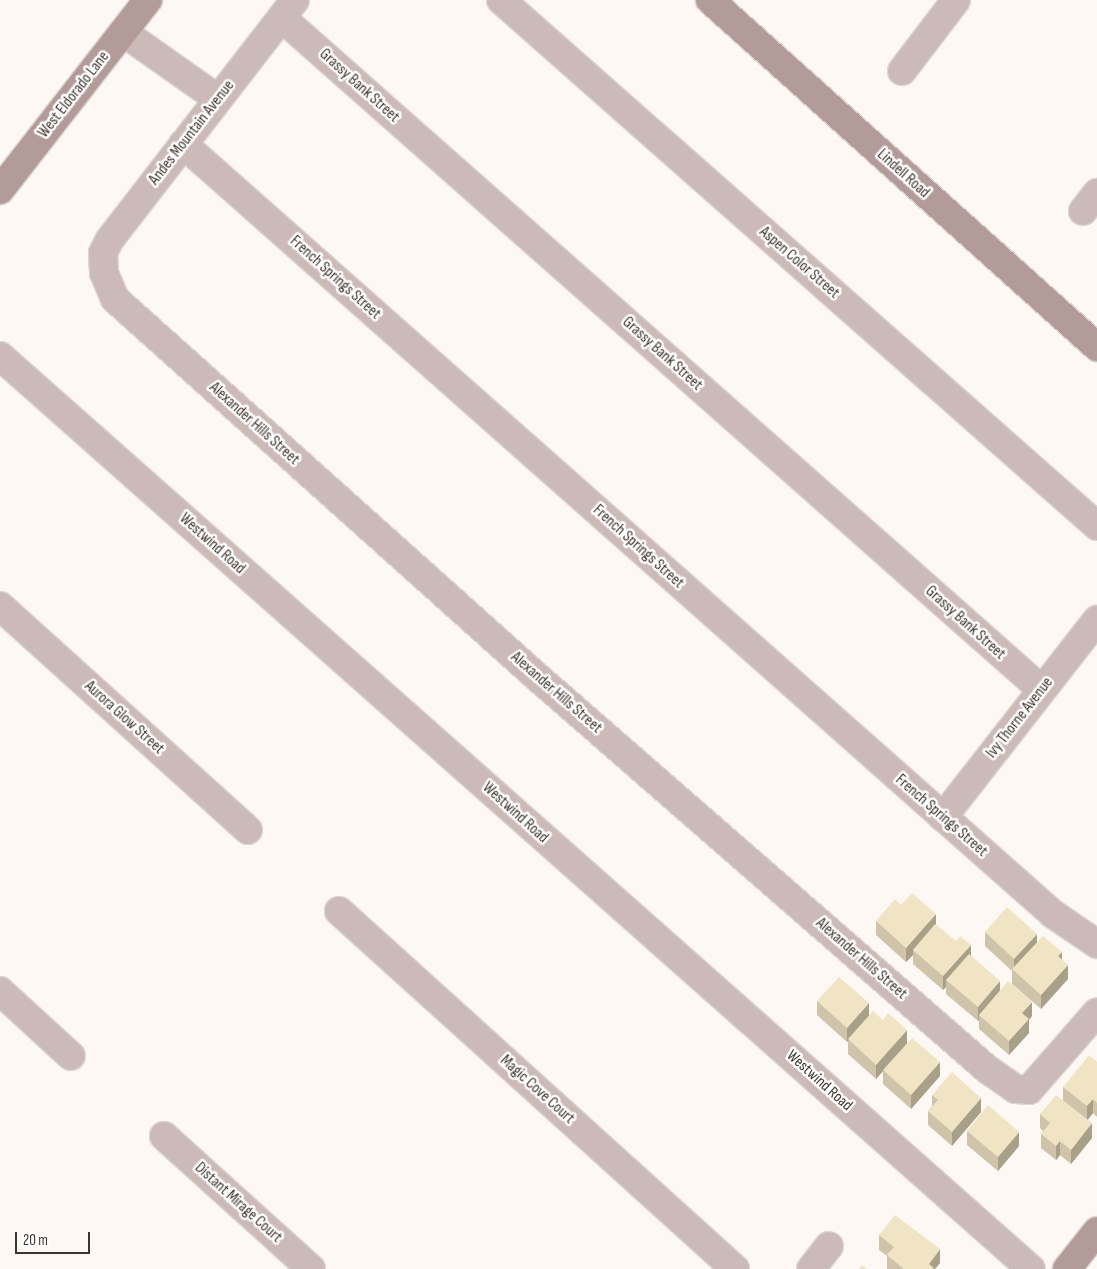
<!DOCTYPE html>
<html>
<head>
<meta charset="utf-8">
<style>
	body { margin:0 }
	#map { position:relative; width:1097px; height:1269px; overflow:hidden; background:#fef8f4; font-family:"Sofia Sans Condensed",sans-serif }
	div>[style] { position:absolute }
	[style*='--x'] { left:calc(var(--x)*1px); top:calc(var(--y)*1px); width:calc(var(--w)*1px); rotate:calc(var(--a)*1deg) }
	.roads { filter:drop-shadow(1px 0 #dcd5d0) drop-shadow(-1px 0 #dcd5d0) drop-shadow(0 1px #dcd5d0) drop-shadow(0 -1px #dcd5d0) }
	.street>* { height:28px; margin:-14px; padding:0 14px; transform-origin:14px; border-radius:14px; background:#cbbab8 }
	.secondary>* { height:28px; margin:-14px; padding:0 14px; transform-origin:14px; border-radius:14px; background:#b39b99 }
	.wall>* { inset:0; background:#cfc4a9 }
	.shaded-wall>* { inset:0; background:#a9a08a }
	.building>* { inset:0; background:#f1e4c5 }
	span { translate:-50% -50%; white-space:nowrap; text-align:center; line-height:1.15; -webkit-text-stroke:5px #fff; paint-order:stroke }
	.street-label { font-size:16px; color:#40352d }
	.scale { position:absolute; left:15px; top:1232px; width:75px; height:22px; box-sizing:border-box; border:2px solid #40352d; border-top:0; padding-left:6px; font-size:15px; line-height:18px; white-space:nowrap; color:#40352d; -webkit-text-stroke:4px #fff; paint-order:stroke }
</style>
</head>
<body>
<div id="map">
	<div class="roads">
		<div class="street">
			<i style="--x:295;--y:0;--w:304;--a:127.7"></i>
			<i style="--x:109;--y:241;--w:13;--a:117"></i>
			<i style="--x:103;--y:253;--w:20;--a:87"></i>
			<i style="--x:104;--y:273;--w:28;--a:67"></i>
			<i style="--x:115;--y:299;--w:565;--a:41.84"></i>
			<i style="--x:536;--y:676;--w:598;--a:41.07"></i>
			<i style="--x:987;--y:1069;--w:35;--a:35"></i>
			<i style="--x:1016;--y:1089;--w:13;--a:4"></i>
			<i style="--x:1029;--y:1090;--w:103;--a:-48.9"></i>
			<i style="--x:501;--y:0;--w:795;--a:41.43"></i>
			<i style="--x:282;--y:18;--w:1014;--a:41.48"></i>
			<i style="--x:123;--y:32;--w:116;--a:35.2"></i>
			<i style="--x:902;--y:71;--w:89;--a:-52.7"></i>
			<i style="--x:183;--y:144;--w:1162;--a:41.51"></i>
			<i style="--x:1053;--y:914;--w:53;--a:34.3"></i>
			<i style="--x:1083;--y:211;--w:23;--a:-52"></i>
			<i style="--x:0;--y:356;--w:1377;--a:41.53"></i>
			<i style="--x:0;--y:606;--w:334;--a:42.1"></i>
			<i style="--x:943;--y:817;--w:250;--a:-52"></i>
			<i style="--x:339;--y:911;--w:534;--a:42.11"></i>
			<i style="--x:0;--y:991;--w:96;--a:42.5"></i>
			<i style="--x:164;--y:1136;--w:198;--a:42.1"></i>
			<i style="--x:811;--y:1269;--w:29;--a:-52"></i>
		</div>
		<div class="secondary">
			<i style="--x:710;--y:0;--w:520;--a:41.88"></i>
			<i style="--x:0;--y:190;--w:241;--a:-52.1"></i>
			<i style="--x:1067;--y:1269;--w:48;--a:-51.7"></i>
		</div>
	</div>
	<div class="wall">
		<i style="clip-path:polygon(901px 905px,936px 925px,971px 955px,1000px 990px,1032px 1016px,1029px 1020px,1029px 1033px,1009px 1055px,979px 1029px,979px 1020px,978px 1021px,946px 994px,946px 987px,943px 990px,913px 964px,913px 955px,906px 962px,876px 935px,876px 921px)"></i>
		<i style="clip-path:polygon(985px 932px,1037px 942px,1062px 960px,1068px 979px,1041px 1009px,1012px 984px,1012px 971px,985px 946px)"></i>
		<i style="clip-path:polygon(817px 1001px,869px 1016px,907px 1043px,940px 1076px,911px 1109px,883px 1084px,883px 1071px,876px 1079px,848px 1054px,848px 1041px,847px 1042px,817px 1015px)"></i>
		<i style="clip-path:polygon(1097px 1062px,1097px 1117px,1093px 1113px,1087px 1120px,1092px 1138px,1071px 1164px,1060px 1155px,1056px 1160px,1041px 1148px,1041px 1134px,1043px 1131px,1040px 1128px,1040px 1114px,1063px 1100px,1063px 1087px)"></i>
		<i style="clip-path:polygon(932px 1095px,981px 1112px,952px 1146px,928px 1125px,928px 1111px,932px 1106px)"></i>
		<i style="clip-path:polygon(967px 1131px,1019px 1146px,998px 1171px,967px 1145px)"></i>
		<i style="clip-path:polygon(879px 1235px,940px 1263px,935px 1269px,887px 1269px,887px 1256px,879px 1250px)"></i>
	</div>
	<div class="shaded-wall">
		<i style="clip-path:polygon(936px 914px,936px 928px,913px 950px,913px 955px,906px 962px,906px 948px)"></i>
		<i style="clip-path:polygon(1037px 934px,1037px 948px,1014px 971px,1014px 959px)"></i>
		<i style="clip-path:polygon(971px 945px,971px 959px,946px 980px,946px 987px,943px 990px,943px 976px)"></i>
		<i style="clip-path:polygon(1062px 952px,1062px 966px,1058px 956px)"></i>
		<i style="clip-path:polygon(1068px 965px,1068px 979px,1041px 1009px,1041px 995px)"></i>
		<i style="clip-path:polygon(1000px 981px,1000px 995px,979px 1015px,979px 1020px,978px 1021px,978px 1007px)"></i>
		<i style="clip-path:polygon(1032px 1002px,1032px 1016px,1029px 1020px,1029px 1033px,1009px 1055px,1009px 1041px,1022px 1013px)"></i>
		<i style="clip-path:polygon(869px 1003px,869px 1017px,847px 1042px,847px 1028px)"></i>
		<i style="clip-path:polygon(907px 1030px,907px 1044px,876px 1079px,876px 1065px)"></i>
		<i style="clip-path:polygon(940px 1062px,940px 1076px,911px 1109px,911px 1095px)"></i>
		<i style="clip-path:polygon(981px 1098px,981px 1112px,952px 1146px,952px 1132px)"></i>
		<i style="clip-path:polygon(1093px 1099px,1093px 1113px,1087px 1121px,1087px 1106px)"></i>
		<i style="clip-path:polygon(1092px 1123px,1092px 1138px,1071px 1164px,1071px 1150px)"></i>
		<i style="clip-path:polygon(1019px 1132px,1019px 1146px,998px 1171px,998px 1157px)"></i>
		<i style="clip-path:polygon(1060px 1141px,1060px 1155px,1056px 1160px,1056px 1146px)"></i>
		<i style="clip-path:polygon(940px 1249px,940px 1263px,935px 1269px,929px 1269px,929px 1264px)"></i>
	</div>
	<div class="building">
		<i style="clip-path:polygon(912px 893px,936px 914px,906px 948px,876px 921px,895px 899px,901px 905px)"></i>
		<i style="clip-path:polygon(1007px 907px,1037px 934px,1014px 959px,985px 932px)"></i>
		<i style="clip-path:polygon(935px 924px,956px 941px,960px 936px,971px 945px,943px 976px,913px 950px)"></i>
		<i style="clip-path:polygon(1043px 936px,1062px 952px,1058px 956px,1068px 965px,1041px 995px,1012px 969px)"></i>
		<i style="clip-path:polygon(969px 954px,1000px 981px,978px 1007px,946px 980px)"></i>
		<i style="clip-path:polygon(839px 977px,869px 1003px,847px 1028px,817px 1001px)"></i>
		<i style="clip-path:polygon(1008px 981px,1032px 1002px,1022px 1013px,1029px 1019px,1009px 1041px,979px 1015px)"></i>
		<i style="clip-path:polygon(873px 1011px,883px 1020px,888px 1013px,907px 1030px,876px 1065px,848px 1039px)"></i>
		<i style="clip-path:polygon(912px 1038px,940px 1062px,911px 1095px,883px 1070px)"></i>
		<i style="clip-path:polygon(1089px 1055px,1097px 1062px,1097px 1103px,1093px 1099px,1087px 1106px,1063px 1087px)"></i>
		<i style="clip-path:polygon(952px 1072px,981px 1098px,952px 1132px,928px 1111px,938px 1100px,932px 1095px)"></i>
		<i style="clip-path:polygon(1056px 1095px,1092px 1123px,1071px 1150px,1060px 1141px,1056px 1146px,1041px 1134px,1050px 1123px,1040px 1114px)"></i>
		<i style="clip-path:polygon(988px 1105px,1019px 1132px,998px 1157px,967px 1131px)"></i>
		<i style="clip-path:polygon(895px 1215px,940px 1249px,929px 1264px,934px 1268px,932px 1269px,904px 1269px,887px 1255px,894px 1247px,879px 1235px)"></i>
		<i style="clip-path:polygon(862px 1265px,867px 1269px,859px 1269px)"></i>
	</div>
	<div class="street-label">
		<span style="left:359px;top:86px;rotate:42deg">Grassy Bank Street</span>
		<span style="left:74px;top:95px;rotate:-52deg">West Eldorado Lane</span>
		<span style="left:192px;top:133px;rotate:-52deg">Andes Mountain Avenue</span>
		<span style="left:903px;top:174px;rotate:42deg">Lindell Road</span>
		<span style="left:799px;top:263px;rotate:41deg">Aspen Color Street</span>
		<span style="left:335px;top:278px;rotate:42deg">French Springs Street</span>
		<span style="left:662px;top:354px;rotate:42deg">Grassy Bank Street</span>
		<span style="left:254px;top:424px;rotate:42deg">Alexander Hills Street</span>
		<span style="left:212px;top:544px;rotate:42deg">Westwind Road</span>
		<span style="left:638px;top:547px;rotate:42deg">French Springs Street</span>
		<span style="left:965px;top:623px;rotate:42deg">Grassy Bank Street</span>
		<span style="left:556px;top:693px;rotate:41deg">Alexander Hills Street</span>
		<span style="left:124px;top:718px;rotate:42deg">Aurora Glow Street</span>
		<span style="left:1020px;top:718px;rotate:-52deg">Ivy Thorne Avenue</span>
		<span style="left:515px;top:813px;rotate:42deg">Westwind Road</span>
		<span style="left:941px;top:816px;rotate:41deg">French Springs Street</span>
		<span style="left:861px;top:959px;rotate:41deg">Alexander Hills Street</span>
		<span style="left:819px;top:1081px;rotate:42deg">Westwind Road</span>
		<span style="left:537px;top:1090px;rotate:42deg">Magic Cove Court</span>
		<span style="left:238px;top:1203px;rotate:42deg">Distant Mirage Court</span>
	</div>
	<div class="scale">20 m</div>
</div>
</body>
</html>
